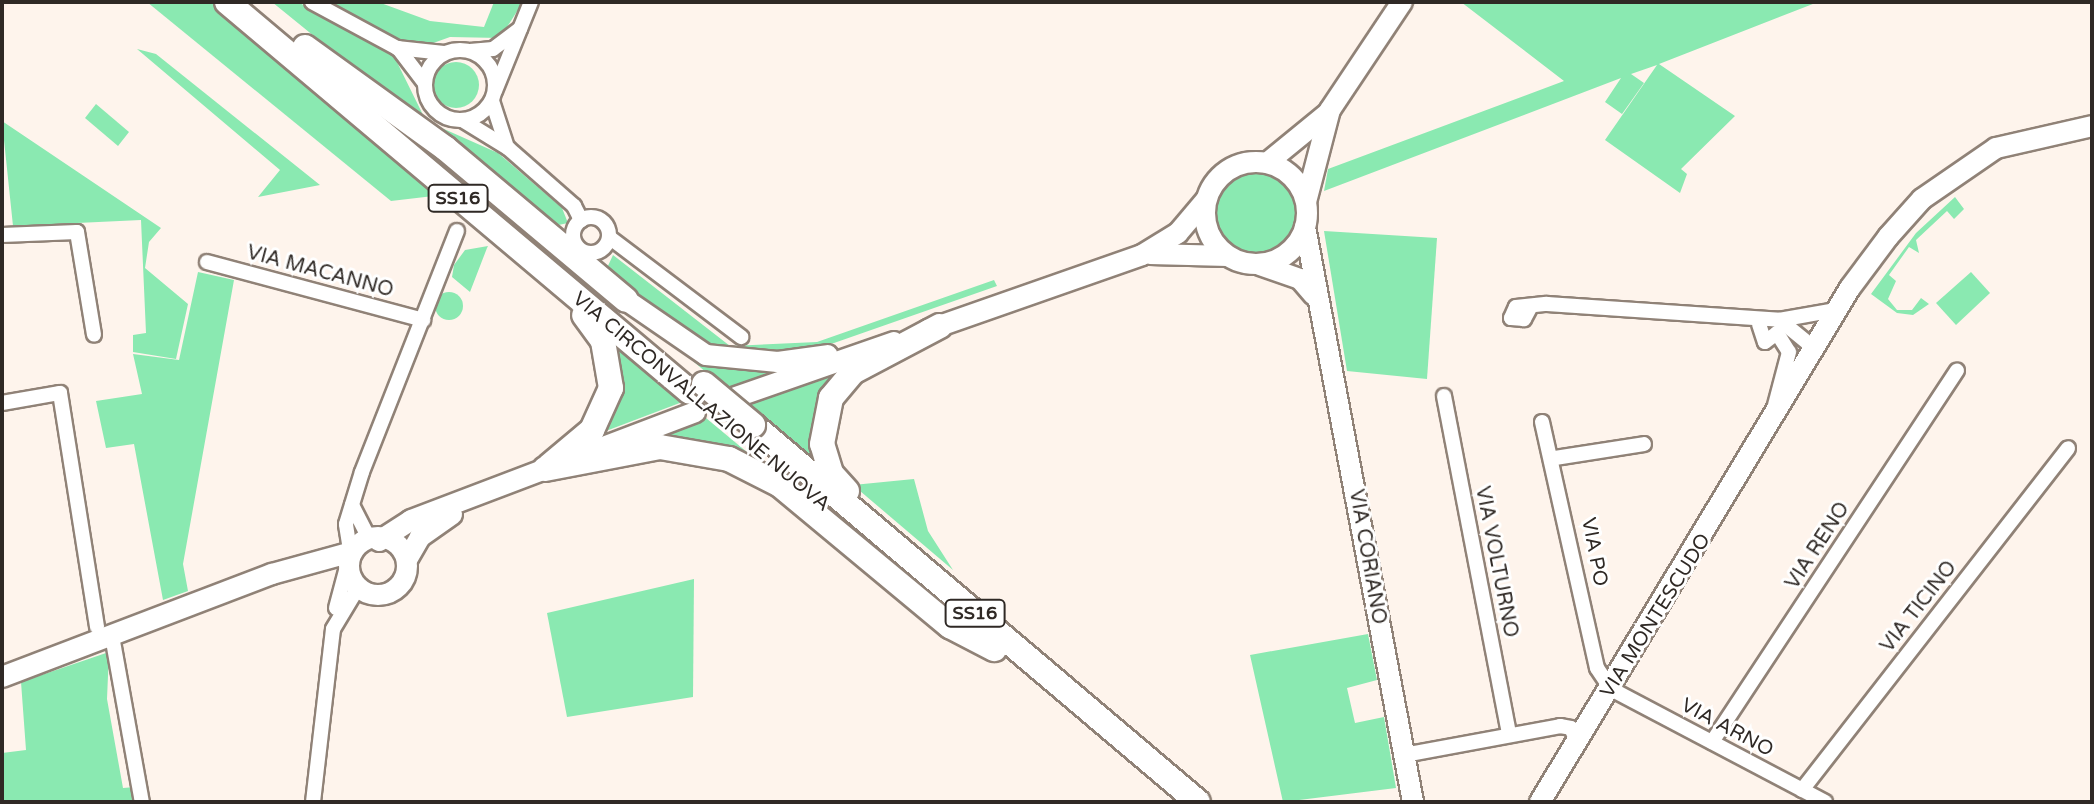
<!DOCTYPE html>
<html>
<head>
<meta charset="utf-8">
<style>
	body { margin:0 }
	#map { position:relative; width:2094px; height:804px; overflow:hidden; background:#fef4ec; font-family:"Varela Round",sans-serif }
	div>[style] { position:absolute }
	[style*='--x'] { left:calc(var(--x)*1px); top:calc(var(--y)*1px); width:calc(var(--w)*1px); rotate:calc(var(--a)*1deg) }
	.green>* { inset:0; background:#8ae9b1 }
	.round { border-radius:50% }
	.roads { filter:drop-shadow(2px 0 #908277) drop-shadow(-2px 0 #908277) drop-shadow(0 2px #908277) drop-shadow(0 -2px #908277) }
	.street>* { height:14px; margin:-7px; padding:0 7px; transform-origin:7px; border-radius:7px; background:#fff }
	.street>.ring { margin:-7px; padding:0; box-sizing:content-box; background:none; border:14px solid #fff; border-radius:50% }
	.secondary>* { height:20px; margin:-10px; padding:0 10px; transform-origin:10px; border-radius:10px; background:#fff }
	.secondary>.ring { margin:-10px; padding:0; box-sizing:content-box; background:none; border:20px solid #fff; border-radius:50% }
	.primary>* { height:24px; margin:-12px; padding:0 12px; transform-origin:12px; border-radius:12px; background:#fff }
	.bridges { filter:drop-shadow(2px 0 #908277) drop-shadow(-2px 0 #908277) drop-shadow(0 2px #908277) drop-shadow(0 -2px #908277) }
	.primary-bridge>* { height:24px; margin:-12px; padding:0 12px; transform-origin:12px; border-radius:12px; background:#fff }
	span { translate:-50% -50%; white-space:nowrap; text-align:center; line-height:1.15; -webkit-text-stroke:6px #fff; paint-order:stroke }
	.shield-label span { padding:2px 6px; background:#fff; border:2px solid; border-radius:6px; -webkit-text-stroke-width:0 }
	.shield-label { font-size:18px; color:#2f2925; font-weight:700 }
	.street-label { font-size:20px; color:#2f2925 }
	.frame { position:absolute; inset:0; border:4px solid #2f2925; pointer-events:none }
</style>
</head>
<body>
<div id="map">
	<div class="green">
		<i style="clip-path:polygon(147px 2px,215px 2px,442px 195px,391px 201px)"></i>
		<i style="clip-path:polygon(272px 2px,298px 2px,393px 54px,426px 121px,498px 153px,562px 208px,568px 223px,549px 227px)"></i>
		<i style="clip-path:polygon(326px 2px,378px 2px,430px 21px,484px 27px,494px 2px,523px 2px,500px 38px,450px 37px,425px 46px,403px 45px)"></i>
		<i style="clip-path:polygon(1461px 2px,1818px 2px,1659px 64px,1735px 116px,1681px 169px,1687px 174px,1680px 193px,1605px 140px,1657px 65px,1631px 74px,1644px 83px,1622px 114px,1605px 102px,1621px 78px,1324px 191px,1328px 169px,1564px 81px)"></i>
		<i style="clip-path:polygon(137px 49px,156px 54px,320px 185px,258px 197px,280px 170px)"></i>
		<i class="round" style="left:433px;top:62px;width:46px;height:46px"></i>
		<i style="clip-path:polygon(96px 104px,129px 132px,118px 146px,85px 118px)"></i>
		<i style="clip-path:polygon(2px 121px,161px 228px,149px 242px,145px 268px,188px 304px,176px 359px,133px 352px,133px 335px,146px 333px,141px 220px,13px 226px)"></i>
		<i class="round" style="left:1206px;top:165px;width:94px;height:94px"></i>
		<i style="clip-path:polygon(1955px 197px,1964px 209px,1954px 219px,1947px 211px,1916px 240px,1919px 253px,1909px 247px,1889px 275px,1896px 281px,1888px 299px,1897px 310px,1912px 310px,1921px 298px,1929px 304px,1913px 315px,1897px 313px,1871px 294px,1916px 233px)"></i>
		<i style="clip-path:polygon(1324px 231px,1437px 238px,1427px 379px,1347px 371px)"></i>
		<i style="clip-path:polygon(488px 246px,487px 248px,470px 292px,452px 277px,454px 265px,465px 250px)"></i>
		<i style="clip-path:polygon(613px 255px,730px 346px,817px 342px,994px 280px,997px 286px,834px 343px,764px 353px,709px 348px,640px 301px,607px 268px)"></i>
		<i style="clip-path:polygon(198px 272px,234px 280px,183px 564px,188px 591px,163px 600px,134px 444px,106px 448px,96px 401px,142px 394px,133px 354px,179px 360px)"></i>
		<i style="clip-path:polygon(1971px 272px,1990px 293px,1956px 325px,1936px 303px)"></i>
		<i class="round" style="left:435px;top:292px;width:28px;height:28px"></i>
		<i style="clip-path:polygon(608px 335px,685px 401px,598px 434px)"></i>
		<i style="clip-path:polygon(688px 357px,712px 364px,781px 369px,726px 389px)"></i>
		<i style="clip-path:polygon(835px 374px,815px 414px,822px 473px,743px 406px)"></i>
		<i style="clip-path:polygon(706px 418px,783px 482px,642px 442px)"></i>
		<i style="clip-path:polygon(914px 479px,928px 531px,953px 570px,853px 485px)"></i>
		<i style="clip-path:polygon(694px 579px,693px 697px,567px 717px,547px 613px)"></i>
		<i style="clip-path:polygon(1368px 634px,1377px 680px,1347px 688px,1355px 723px,1384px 717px,1396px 788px,1283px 802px,1250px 655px)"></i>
		<i style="clip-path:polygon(109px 652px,107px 699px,123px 788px,135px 787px,132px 802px,2px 802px,2px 753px,26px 750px,21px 682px)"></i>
	</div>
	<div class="roads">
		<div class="street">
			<i style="--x:312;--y:2;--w:97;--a:28.4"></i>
			<i style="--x:397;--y:48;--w:47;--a:6.1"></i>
			<i style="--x:398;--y:48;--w:43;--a:52.6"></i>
			<i class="ring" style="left:425px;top:50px;width:56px;height:56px"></i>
			<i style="--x:470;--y:51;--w:23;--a:-5"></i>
			<i style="--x:493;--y:49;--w:34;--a:-37"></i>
			<i style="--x:495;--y:91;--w:96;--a:-68"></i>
			<i style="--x:492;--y:101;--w:45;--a:72"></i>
			<i style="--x:464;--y:121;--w:52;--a:31.5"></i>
			<i style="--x:508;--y:148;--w:88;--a:41.3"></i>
			<i style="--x:574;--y:206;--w:16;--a:63"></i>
			<i class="ring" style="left:573px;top:217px;width:22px;height:22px"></i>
			<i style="--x:2;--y:235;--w:75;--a:-2.3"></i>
			<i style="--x:77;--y:232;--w:104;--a:80.6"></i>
			<i style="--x:609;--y:237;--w:166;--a:37.1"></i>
			<i style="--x:207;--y:262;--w:224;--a:15"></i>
			<i style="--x:1531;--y:306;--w:15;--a:118"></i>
			<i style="--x:1524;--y:319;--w:13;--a:-176"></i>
			<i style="--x:1511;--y:318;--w:12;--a:-66"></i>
			<i style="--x:1516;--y:307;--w:31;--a:-6"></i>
			<i style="--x:1547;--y:304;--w:233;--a:3.9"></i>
			<i style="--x:1779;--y:320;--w:58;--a:-10"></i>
			<i style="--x:1781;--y:321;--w:43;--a:39.3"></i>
			<i style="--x:1759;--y:324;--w:19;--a:72"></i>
			<i style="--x:1765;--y:342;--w:15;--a:-37"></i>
			<i style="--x:1777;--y:333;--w:22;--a:58"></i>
			<i style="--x:1789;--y:352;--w:55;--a:104.8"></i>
			<i style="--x:1444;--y:396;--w:345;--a:79.1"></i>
			<i style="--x:2;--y:403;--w:59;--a:-9.8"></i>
			<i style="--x:60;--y:393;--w:237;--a:81"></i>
			<i style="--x:1542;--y:422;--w:252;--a:77.4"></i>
			<i style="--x:1597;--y:668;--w:25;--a:56"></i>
			<i style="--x:1611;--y:689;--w:242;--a:27.8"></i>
			<i style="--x:1555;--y:458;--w:90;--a:-8.9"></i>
			<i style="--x:352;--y:505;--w:39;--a:63"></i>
			<i style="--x:350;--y:550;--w:26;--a:-99"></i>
			<i style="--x:346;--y:524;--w:54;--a:-72.9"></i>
			<i style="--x:362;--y:472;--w:259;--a:-68.5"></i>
			<i style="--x:336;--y:608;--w:39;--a:-75"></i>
			<i style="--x:112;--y:636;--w:169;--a:79.8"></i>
			<i style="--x:1712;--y:742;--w:445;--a:-56.6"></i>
			<i style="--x:1404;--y:755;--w:159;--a:-10.5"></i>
			<i style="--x:1560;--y:726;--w:11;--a:10"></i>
			<i style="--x:1571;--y:728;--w:17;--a:66"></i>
			<i style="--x:1802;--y:790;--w:433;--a:-52.1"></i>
			<i style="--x:313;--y:802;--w:174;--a:-83.4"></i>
			<i style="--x:333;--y:629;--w:50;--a:-58.8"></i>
		</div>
		<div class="secondary">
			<i class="ring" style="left:1205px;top:162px;width:82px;height:82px"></i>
			<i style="--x:1267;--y:163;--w:79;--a:-39.3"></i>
			<i style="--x:1306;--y:202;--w:95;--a:-75.4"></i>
			<i style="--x:1330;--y:110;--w:130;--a:-56.3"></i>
			<i style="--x:1305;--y:227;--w:585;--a:79.36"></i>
			<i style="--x:1150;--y:254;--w:78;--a:1.5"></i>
			<i style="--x:1260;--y:265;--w:42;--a:19.3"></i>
			<i style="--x:1300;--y:279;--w:21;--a:49"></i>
			<i style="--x:626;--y:300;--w:97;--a:34.5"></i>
			<i style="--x:706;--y:355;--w:72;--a:5.6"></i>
			<i style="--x:778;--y:362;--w:50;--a:-8"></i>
			<i style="--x:928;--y:330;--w:227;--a:-19.3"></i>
			<i style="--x:1142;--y:255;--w:42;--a:-31.4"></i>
			<i style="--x:1178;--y:233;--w:43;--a:-49.7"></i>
			<i style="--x:736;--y:397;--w:167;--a:-19.2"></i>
			<i class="ring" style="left:349px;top:537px;width:38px;height:38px"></i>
			<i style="--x:379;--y:541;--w:38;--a:-33"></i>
			<i style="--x:411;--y:520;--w:304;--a:-20.8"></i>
			<i style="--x:408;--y:558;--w:24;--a:-60"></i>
			<i style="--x:420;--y:537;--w:39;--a:-35"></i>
			<i style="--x:2;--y:677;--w:289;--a:-20.9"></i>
			<i style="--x:272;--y:574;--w:79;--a:-15.4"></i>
			<i style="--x:1540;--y:802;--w:600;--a:-58.91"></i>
			<i style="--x:1850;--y:288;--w:64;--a:-53.3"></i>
			<i style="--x:1888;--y:237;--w:51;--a:-48.2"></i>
			<i style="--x:1922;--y:199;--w:90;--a:-34.6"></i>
			<i style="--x:1996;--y:148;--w:98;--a:-12.9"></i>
		</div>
		<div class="primary">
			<i style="--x:227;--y:2;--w:605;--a:40.11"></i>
			<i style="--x:305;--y:47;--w:173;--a:35.8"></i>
			<i style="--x:445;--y:148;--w:236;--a:40"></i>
			<i style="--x:753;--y:425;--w:583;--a:40.27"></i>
			<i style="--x:549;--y:466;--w:56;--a:-39.9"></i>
			<i style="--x:592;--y:430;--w:46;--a:-65.7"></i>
			<i style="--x:611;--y:388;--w:48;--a:-99.7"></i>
			<i style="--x:603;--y:341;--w:32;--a:-126"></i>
			<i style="--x:545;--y:469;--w:117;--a:-10.8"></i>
			<i style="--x:660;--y:447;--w:70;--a:9.9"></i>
			<i style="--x:729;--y:459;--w:57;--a:27"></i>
			<i style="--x:780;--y:485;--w:221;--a:39.7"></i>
			<i style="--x:950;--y:626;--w:50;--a:27.6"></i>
			<i style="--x:847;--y:491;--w:24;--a:-132"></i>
			<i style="--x:831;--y:473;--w:30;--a:-107"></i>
			<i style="--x:822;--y:444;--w:47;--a:-78.9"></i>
			<i style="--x:831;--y:398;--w:34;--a:-50"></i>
			<i style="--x:853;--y:372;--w:98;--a:-27.9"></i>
		</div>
	</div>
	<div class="bridges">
		<div class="primary-bridge">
			<i style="--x:704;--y:384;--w:64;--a:39.9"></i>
		</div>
	</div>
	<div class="shield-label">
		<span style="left:458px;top:198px">SS16</span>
		<span style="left:975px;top:613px">SS16</span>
	</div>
	<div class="street-label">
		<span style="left:320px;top:272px;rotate:15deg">VIA MACANNO</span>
		<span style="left:701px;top:402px;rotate:40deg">VIA CIRCONVALLAZIONE NUOVA</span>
		<span style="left:1818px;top:546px;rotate:-57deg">VIA RENO</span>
		<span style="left:1594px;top:552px;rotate:79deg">VIA PO</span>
		<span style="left:1367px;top:557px;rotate:80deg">VIA CORIANO</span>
		<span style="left:1496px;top:562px;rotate:79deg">VIA VOLTURNO</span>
		<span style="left:1919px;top:607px;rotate:-52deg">VIA TICINO</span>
		<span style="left:1656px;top:616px;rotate:-58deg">VIA MONTESCUDO</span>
		<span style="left:1727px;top:728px;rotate:28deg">VIA ARNO</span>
	</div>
	<div class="frame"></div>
</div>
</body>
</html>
